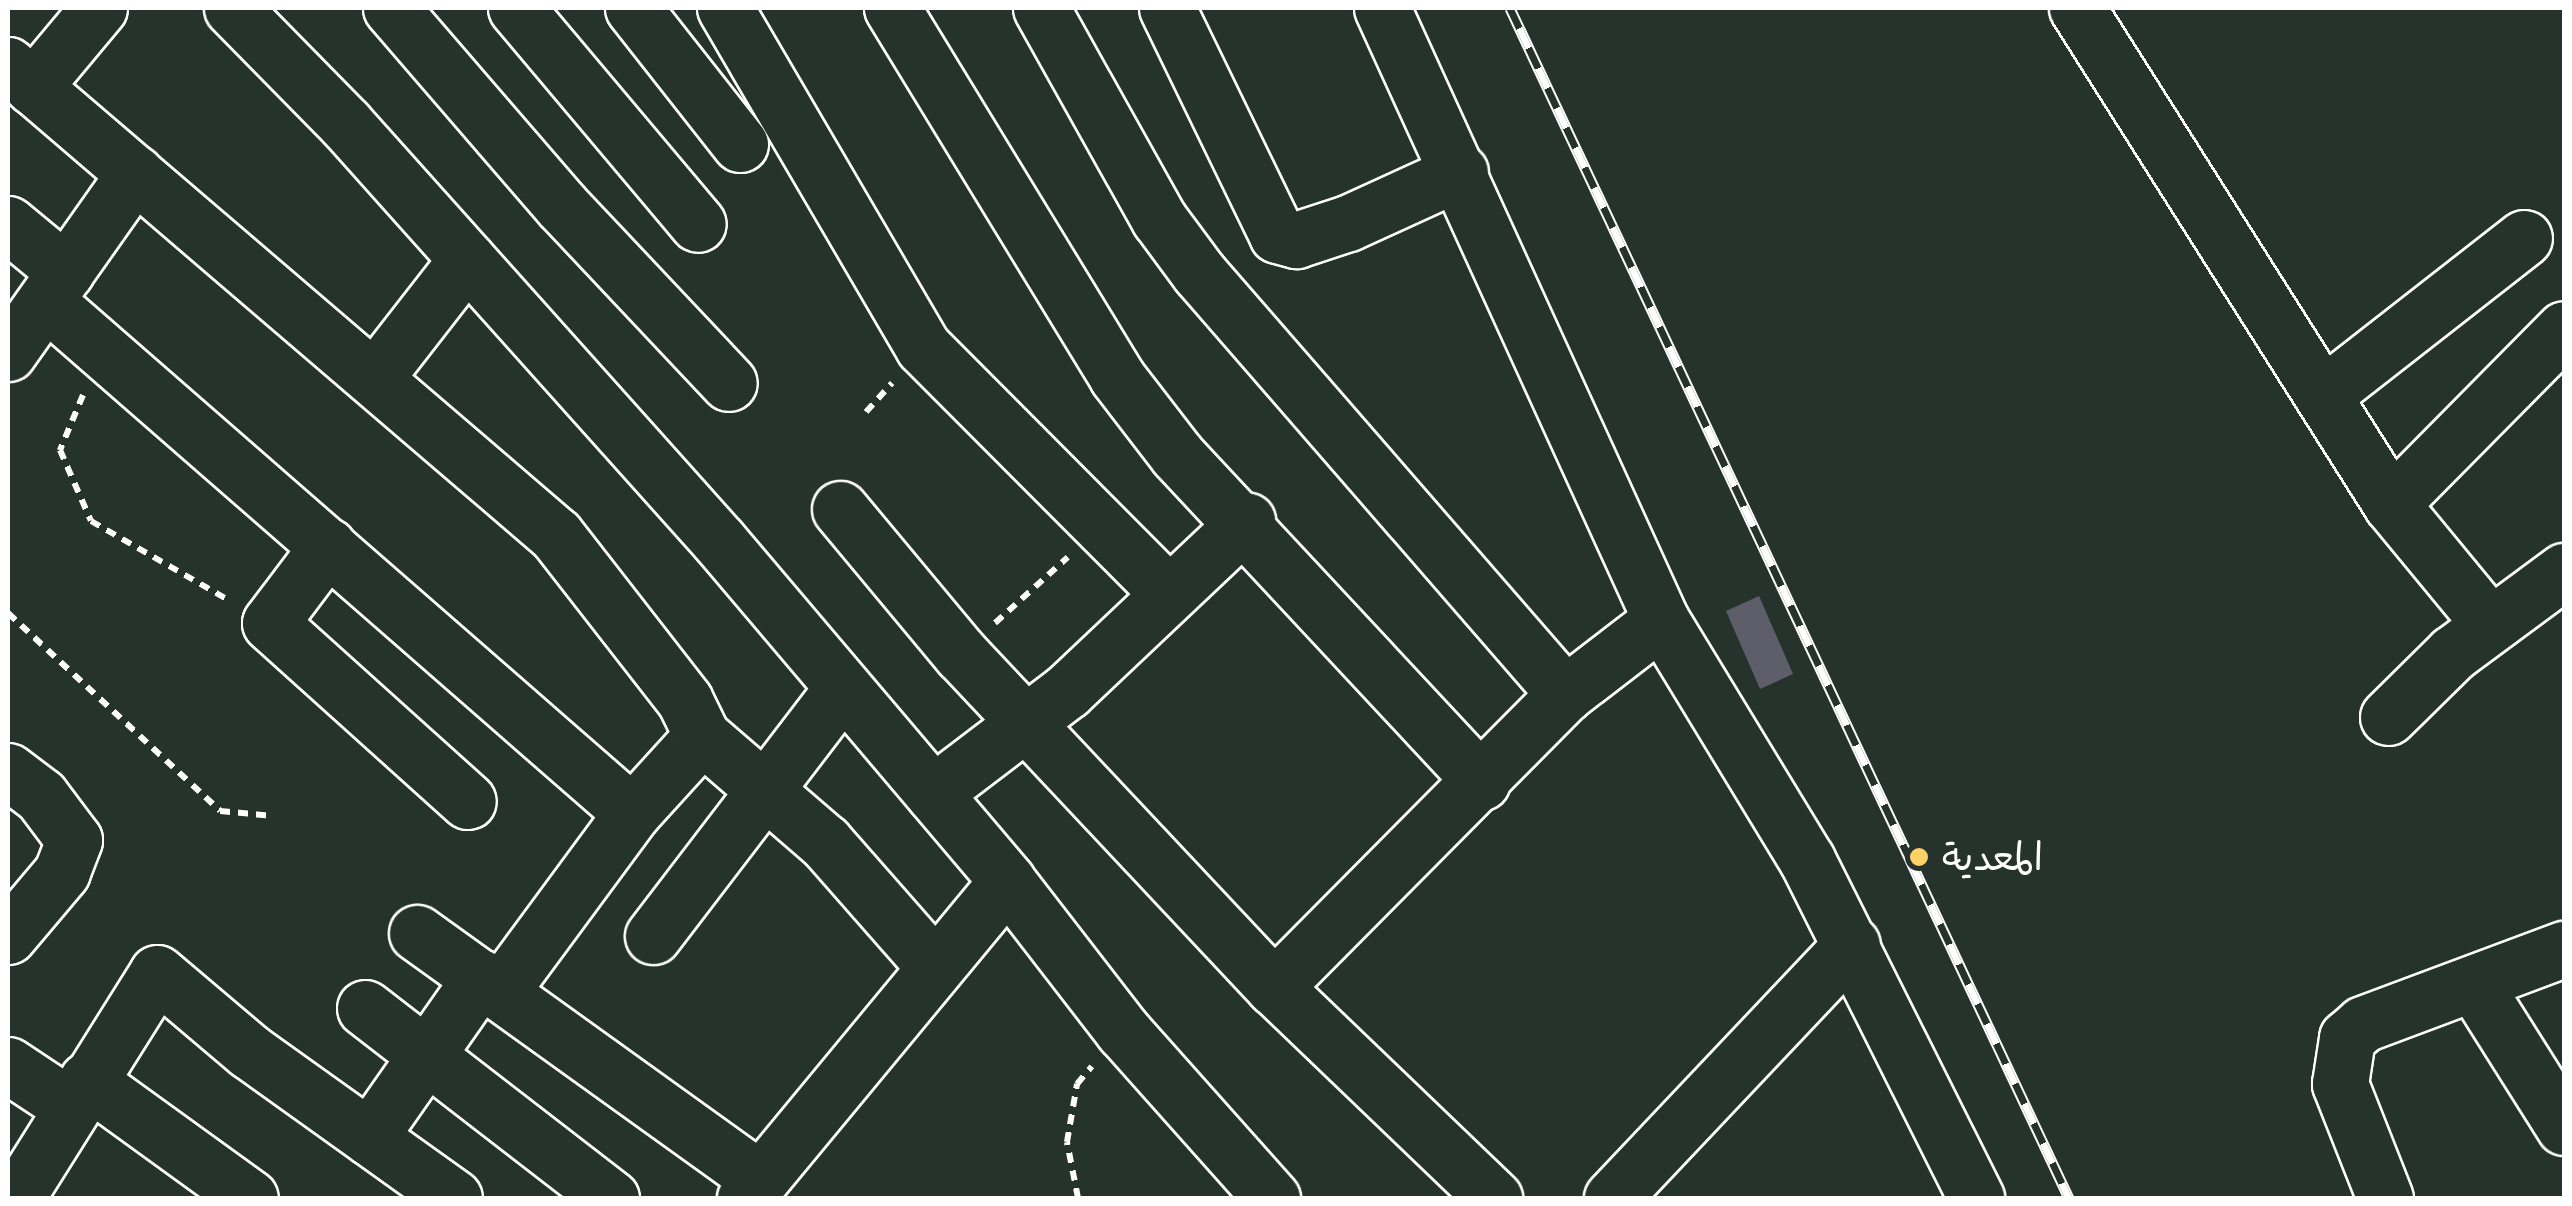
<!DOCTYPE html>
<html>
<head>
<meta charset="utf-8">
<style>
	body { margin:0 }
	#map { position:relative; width:2572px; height:1206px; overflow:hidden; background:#26332d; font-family:"Shantell Sans","Playpen Sans Arabic",sans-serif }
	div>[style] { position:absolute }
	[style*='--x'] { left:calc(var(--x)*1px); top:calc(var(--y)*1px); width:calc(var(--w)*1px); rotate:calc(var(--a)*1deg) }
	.building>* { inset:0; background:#5d5e6a }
	.path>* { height:6px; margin-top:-3px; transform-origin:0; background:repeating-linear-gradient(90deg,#fff 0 10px,transparent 0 18px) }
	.roads { filter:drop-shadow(2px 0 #fff) drop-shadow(-2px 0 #fff) drop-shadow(0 2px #fff) drop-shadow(0 -2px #fff) }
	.minor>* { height:55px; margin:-27.5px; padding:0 27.5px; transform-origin:27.5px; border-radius:27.5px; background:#26332d }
	.major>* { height:55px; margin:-27.5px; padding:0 27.5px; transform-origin:27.5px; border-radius:27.5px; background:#26332d }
	.rail>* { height:11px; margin-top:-5.5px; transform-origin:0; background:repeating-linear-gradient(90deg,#26332d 0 22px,#fff 0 44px); box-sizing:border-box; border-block:2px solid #fff }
	.dots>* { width:28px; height:28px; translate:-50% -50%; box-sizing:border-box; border:5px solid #26332d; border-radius:50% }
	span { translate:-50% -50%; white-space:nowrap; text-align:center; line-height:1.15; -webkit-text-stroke:10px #26332d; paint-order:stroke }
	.poi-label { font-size:38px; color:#fff }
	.left { translate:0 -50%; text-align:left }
	.frame { position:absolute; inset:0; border:10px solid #fff; pointer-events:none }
</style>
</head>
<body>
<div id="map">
	<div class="building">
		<i style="clip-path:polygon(1759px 596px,1793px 674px,1760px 689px,1726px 611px)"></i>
	</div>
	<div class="path">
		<i style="--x:83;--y:395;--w:60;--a:112.7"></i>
		<i style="--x:60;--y:450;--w:77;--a:66.4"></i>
		<i style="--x:91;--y:521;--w:160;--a:29.9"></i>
		<i style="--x:866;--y:412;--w:39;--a:-48"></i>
		<i style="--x:8;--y:613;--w:290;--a:43"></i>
		<i style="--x:220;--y:811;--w:54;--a:5.3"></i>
		<i style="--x:995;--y:623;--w:98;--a:-42.1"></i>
		<i style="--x:1078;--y:1198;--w:57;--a:-101.1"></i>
		<i style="--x:1067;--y:1142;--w:59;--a:-80.2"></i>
		<i style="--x:1077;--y:1084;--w:23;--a:-50"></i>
	</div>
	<div class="roads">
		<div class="minor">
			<i style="--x:232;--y:8;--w:161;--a:45.5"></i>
			<i style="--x:345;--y:123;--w:562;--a:48.17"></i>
			<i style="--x:720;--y:542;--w:444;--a:49.7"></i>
			<i style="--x:1007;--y:881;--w:190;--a:52.3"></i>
			<i style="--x:1123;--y:1031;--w:224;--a:48.3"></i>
			<i style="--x:391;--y:8;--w:262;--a:49.2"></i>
			<i style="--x:562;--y:206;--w:243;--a:46.7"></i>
			<i style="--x:516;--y:8;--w:282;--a:49.9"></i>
			<i style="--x:633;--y:8;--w:173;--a:51.8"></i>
			<i style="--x:725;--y:8;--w:393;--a:59.7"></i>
			<i style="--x:923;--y:347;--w:347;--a:45.1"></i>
			<i style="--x:892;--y:8;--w:432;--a:58.6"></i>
			<i style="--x:1117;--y:377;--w:98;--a:52.4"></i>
			<i style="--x:1177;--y:455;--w:447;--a:47"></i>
			<i style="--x:1041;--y:8;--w:242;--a:60.8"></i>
			<i style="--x:1159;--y:219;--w:67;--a:53.5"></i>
			<i style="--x:1199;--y:273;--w:558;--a:49"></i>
			<i style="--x:1167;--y:8;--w:252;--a:64.1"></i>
			<i style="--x:1277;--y:235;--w:20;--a:15"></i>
			<i style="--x:1296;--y:240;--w:55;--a:-18.1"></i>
			<i style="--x:1348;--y:223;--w:123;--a:-24.5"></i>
			<i style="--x:2077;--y:8;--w:587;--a:57.66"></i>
			<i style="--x:2391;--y:504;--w:156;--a:50.5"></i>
			<i style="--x:8;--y:65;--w:722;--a:40.62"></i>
			<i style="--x:556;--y:535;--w:210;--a:52.1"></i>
			<i style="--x:685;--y:701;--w:39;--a:64"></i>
			<i style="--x:702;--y:736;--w:104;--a:132.3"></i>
			<i style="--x:632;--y:813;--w:221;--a:126.4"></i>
			<i style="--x:33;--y:87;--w:103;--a:-50.1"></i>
			<i style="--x:8;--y:224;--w:75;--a:39.6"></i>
			<i style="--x:48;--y:303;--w:775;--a:41.13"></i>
			<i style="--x:8;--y:353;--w:220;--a:-54.8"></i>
			<i style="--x:376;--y:376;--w:148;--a:-52.1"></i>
			<i style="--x:2323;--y:395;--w:255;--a:-38"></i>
			<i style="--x:2391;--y:504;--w:246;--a:-45.3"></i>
			<i style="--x:840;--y:509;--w:189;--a:50.2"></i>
			<i style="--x:961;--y:654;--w:457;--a:46.8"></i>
			<i style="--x:1274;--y:987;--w:305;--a:43.8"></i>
			<i style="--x:328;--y:546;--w:96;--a:127"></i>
			<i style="--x:270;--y:623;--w:266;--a:42"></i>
			<i style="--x:2388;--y:717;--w:91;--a:-44.6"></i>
			<i style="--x:2453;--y:653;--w:138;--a:-36.5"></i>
			<i style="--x:702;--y:736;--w:162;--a:40.8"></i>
			<i style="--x:825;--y:842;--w:165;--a:48.7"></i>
			<i style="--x:8;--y:771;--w:41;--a:37.1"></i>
			<i style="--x:41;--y:796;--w:55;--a:53.1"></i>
			<i style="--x:74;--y:840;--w:34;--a:111"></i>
			<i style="--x:62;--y:872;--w:84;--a:130.2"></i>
			<i style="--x:933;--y:793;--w:168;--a:-37.3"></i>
			<i style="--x:1067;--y:691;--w:248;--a:-43.4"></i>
			<i style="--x:417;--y:933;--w:420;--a:35.7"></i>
			<i style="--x:653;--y:936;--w:310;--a:-52.6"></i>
			<i style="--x:2474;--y:984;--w:169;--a:57.8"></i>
			<i style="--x:1274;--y:987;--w:413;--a:-45.2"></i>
			<i style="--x:1565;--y:694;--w:121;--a:-37.6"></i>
			<i style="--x:365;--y:1008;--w:311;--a:37.7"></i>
			<i style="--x:8;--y:1065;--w:74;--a:33.5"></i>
			<i style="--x:87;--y:1080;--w:201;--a:35.9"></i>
			<i style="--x:369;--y:1137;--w:195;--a:-55"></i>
			<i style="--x:23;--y:1187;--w:252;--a:-57.9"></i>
			<i style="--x:157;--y:973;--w:121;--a:40.3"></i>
			<i style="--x:249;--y:1051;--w:252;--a:35.6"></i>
			<i style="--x:745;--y:1198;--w:411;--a:-50.4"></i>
			<i style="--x:1612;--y:1198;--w:349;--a:-46.6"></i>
			<i style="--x:2385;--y:1198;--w:123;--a:-111.5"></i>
			<i style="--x:2340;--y:1084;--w:47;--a:-81.3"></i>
			<i style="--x:2347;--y:1038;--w:21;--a:-41"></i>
			<i style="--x:2363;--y:1024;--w:215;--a:-20.5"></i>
		</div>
		<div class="major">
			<i style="--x:1382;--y:8;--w:673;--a:65.49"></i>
			<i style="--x:1661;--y:620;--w:281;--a:58.7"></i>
			<i style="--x:1807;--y:860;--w:378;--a:63.4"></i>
		</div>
	</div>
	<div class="rail">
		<i style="--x:1510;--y:8;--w:1315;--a:64.84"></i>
	</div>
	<div class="dots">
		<i style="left:1919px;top:857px;background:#ffd166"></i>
	</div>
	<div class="poi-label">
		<span class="left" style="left:1942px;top:857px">المعدية</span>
	</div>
	<div class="frame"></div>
</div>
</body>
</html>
